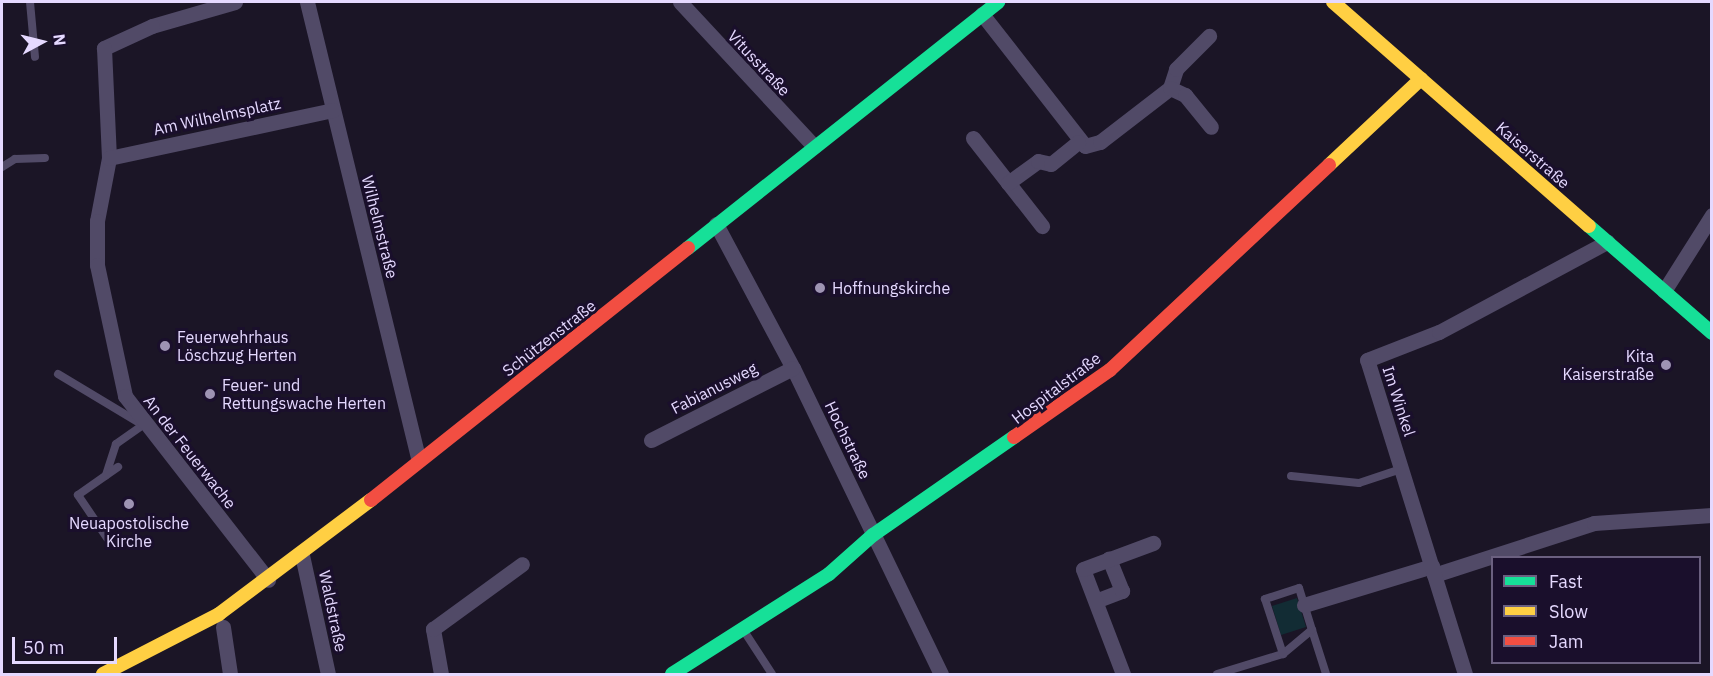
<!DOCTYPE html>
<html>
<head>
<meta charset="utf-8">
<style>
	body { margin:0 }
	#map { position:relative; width:1713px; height:676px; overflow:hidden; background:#1b1526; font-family:"IBM Plex Sans",sans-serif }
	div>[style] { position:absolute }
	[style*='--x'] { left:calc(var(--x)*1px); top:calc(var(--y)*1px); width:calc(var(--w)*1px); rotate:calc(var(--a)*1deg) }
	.green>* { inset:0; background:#122c34 }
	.lane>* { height:8px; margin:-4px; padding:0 4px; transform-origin:4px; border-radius:4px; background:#514a67 }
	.street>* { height:15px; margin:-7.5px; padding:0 7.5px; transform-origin:7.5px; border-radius:7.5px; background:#514a67 }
	.fast>* { height:14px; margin:-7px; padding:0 7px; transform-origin:7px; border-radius:7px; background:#16e098 }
	.slow>* { height:14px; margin:-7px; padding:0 7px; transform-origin:7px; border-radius:7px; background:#ffcf43 }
	.jam>* { height:14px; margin:-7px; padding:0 7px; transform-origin:7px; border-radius:7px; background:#f24e42 }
	.dots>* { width:16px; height:16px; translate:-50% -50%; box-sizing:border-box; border:3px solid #1a0f2c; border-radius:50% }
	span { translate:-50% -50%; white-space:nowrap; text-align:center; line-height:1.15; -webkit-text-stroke:6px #1a0f2c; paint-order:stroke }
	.street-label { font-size:16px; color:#e5d9ff }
	.poi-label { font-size:16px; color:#e5d9ff }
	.left { translate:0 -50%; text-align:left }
	.right { translate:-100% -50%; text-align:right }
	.frame { position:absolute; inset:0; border:3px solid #e5d9ff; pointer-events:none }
	.legend { position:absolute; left:1491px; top:556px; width:210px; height:108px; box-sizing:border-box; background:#1a0f2c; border:2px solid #6b6080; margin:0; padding:8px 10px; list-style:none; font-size:18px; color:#e5d9ff }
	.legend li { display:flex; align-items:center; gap:12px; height:30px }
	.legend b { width:30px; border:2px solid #6b6080 }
	.north { position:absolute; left:12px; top:12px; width:60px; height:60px; -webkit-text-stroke:4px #1a0f2c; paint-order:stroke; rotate:83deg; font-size:16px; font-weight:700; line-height:24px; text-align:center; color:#e5d9ff }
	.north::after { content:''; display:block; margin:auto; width:21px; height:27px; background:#e5d9ff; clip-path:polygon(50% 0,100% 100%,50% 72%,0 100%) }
	.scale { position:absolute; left:12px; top:637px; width:105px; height:27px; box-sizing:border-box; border:3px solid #e5d9ff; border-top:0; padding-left:8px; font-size:18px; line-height:21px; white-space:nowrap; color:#e5d9ff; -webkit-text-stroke:4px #1a0f2c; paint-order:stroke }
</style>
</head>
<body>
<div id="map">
	<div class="green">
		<i style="clip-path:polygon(1297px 598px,1306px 627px,1281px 635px,1272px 606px)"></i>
	</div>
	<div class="lane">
		<i style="--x:30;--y:2;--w:55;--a:84.8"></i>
		<i style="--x:2;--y:167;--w:15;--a:-32"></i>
		<i style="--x:15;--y:159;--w:30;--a:-2"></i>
		<i style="--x:58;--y:374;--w:99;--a:31"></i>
		<i style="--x:143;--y:425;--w:33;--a:145"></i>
		<i style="--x:116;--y:444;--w:33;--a:108"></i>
		<i style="--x:1291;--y:476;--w:68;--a:5.9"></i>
		<i style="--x:1359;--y:483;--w:44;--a:-18.4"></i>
		<i style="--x:107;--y:538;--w:52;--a:-124"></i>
		<i style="--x:78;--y:495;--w:49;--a:-35"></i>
		<i style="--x:1312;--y:630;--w:46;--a:72.3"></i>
		<i style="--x:744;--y:631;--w:51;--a:56.9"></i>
		<i style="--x:1217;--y:674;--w:69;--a:-16.9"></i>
		<i style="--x:1283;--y:654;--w:38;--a:-40"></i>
		<i style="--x:1312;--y:630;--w:44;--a:-107.2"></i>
		<i style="--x:1299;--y:588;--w:36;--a:162"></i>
		<i style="--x:1265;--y:599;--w:58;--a:71.9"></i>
	</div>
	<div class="street">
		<i style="--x:235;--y:2;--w:86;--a:163.9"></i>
		<i style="--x:152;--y:26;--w:53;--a:155.4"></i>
		<i style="--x:104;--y:48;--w:110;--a:87.4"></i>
		<i style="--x:109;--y:158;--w:64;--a:100.8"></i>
		<i style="--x:97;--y:221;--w:44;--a:90"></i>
		<i style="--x:97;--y:265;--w:134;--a:77.9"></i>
		<i style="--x:125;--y:396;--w:233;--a:52.1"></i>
		<i style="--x:307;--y:2;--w:471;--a:76.3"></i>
		<i style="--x:680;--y:2;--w:197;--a:47.1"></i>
		<i style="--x:982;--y:14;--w:167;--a:52"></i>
		<i style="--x:1085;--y:146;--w:16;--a:-15"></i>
		<i style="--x:1100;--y:142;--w:88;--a:-37.6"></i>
		<i style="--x:1170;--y:88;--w:20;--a:-72"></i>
		<i style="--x:1176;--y:69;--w:47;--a:-45"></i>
		<i style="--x:1170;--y:88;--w:17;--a:25"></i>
		<i style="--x:1185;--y:95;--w:41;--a:50.9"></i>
		<i style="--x:973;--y:138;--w:112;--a:51.9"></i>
		<i style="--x:109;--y:158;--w:229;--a:-12.1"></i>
		<i style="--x:1008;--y:183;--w:37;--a:-36"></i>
		<i style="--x:1038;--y:161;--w:13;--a:13"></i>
		<i style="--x:1051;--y:164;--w:35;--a:-39"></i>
		<i style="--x:716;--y:224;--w:163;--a:61.9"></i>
		<i style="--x:793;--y:368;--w:340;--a:64.2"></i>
		<i style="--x:1664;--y:291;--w:90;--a:-57.7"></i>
		<i style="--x:651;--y:440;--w:159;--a:-26.9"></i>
		<i style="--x:302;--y:555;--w:122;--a:77.7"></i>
		<i style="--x:1434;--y:575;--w:168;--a:-18"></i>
		<i style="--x:1594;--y:523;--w:118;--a:-3.9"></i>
		<i style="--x:1098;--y:600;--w:26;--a:-21"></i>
		<i style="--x:1122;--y:591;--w:35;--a:-112"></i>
		<i style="--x:1304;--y:605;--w:134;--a:-16.9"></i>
		<i style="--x:223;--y:627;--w:48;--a:81.5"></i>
		<i style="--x:441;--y:674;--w:46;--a:-100.1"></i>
		<i style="--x:433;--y:629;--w:110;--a:-36.1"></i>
		<i style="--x:1123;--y:674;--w:112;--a:-110.9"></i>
		<i style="--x:1083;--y:569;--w:75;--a:-20.4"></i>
		<i style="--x:1465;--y:674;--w:329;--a:-107.3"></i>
		<i style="--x:1367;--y:360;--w:77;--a:-21.3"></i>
		<i style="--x:1439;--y:332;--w:191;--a:-28.2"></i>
	</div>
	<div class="fast">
		<i style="--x:1589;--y:226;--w:163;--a:41"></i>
		<i style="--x:688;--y:248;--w:396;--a:-38.4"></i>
		<i style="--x:672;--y:674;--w:186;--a:-32.5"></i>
		<i style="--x:829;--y:574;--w:59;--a:-41.6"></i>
		<i style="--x:873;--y:535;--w:172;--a:-34.8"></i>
	</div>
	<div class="slow">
		<i style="--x:1333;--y:2;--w:340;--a:41.2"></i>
		<i style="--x:1329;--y:165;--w:126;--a:-43.1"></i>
		<i style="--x:103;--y:674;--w:131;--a:-27.3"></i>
		<i style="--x:219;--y:614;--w:190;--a:-36.9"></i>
	</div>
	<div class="jam">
		<i style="--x:1014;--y:437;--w:117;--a:-34.9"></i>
		<i style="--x:1110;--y:370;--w:300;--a:-43.1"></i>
		<i style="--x:371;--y:500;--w:405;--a:-38.5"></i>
	</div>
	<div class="dots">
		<i style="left:820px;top:288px;background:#9e94b3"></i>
		<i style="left:165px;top:346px;background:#9e94b3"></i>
		<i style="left:1666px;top:365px;background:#9e94b3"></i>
		<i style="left:210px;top:394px;background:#9e94b3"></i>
		<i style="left:129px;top:504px;background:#9e94b3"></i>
	</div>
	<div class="street-label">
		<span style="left:759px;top:63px;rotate:47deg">Vitusstraße</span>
		<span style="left:217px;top:116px;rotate:-12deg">Am Wilhelmsplatz</span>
		<span style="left:1533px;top:155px;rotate:41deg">Kaiserstraße</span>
		<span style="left:380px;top:227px;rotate:76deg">Wilhelmstraße</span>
		<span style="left:549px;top:338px;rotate:-38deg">Schützenstraße</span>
		<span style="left:714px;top:388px;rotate:-27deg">Fabianusweg</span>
		<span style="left:1056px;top:388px;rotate:-37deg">Hospitalstraße</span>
		<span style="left:1399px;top:401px;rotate:72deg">Im Winkel</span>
		<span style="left:848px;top:440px;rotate:64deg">Hochstraße</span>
		<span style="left:190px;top:452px;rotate:52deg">An der Feuerwache</span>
		<span style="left:333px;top:611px;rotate:78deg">Waldstraße</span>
	</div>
	<div class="poi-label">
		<span class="left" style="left:832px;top:288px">Hoffnungskirche</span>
		<span class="left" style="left:177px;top:346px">Feuerwehrhaus<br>Löschzug Herten</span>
		<span class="right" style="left:1654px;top:365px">Kita<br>Kaiserstraße</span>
		<span class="left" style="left:222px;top:394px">Feuer- und<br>Rettungswache Herten</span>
		<span style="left:129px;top:532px">Neuapostolische<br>Kirche</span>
	</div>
	<div class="frame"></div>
	<ul class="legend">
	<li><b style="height:8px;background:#16e098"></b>Fast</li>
	<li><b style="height:8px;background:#ffcf43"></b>Slow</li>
	<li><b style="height:8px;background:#f24e42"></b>Jam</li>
	</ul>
	<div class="north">N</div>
	<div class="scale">50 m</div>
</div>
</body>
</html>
